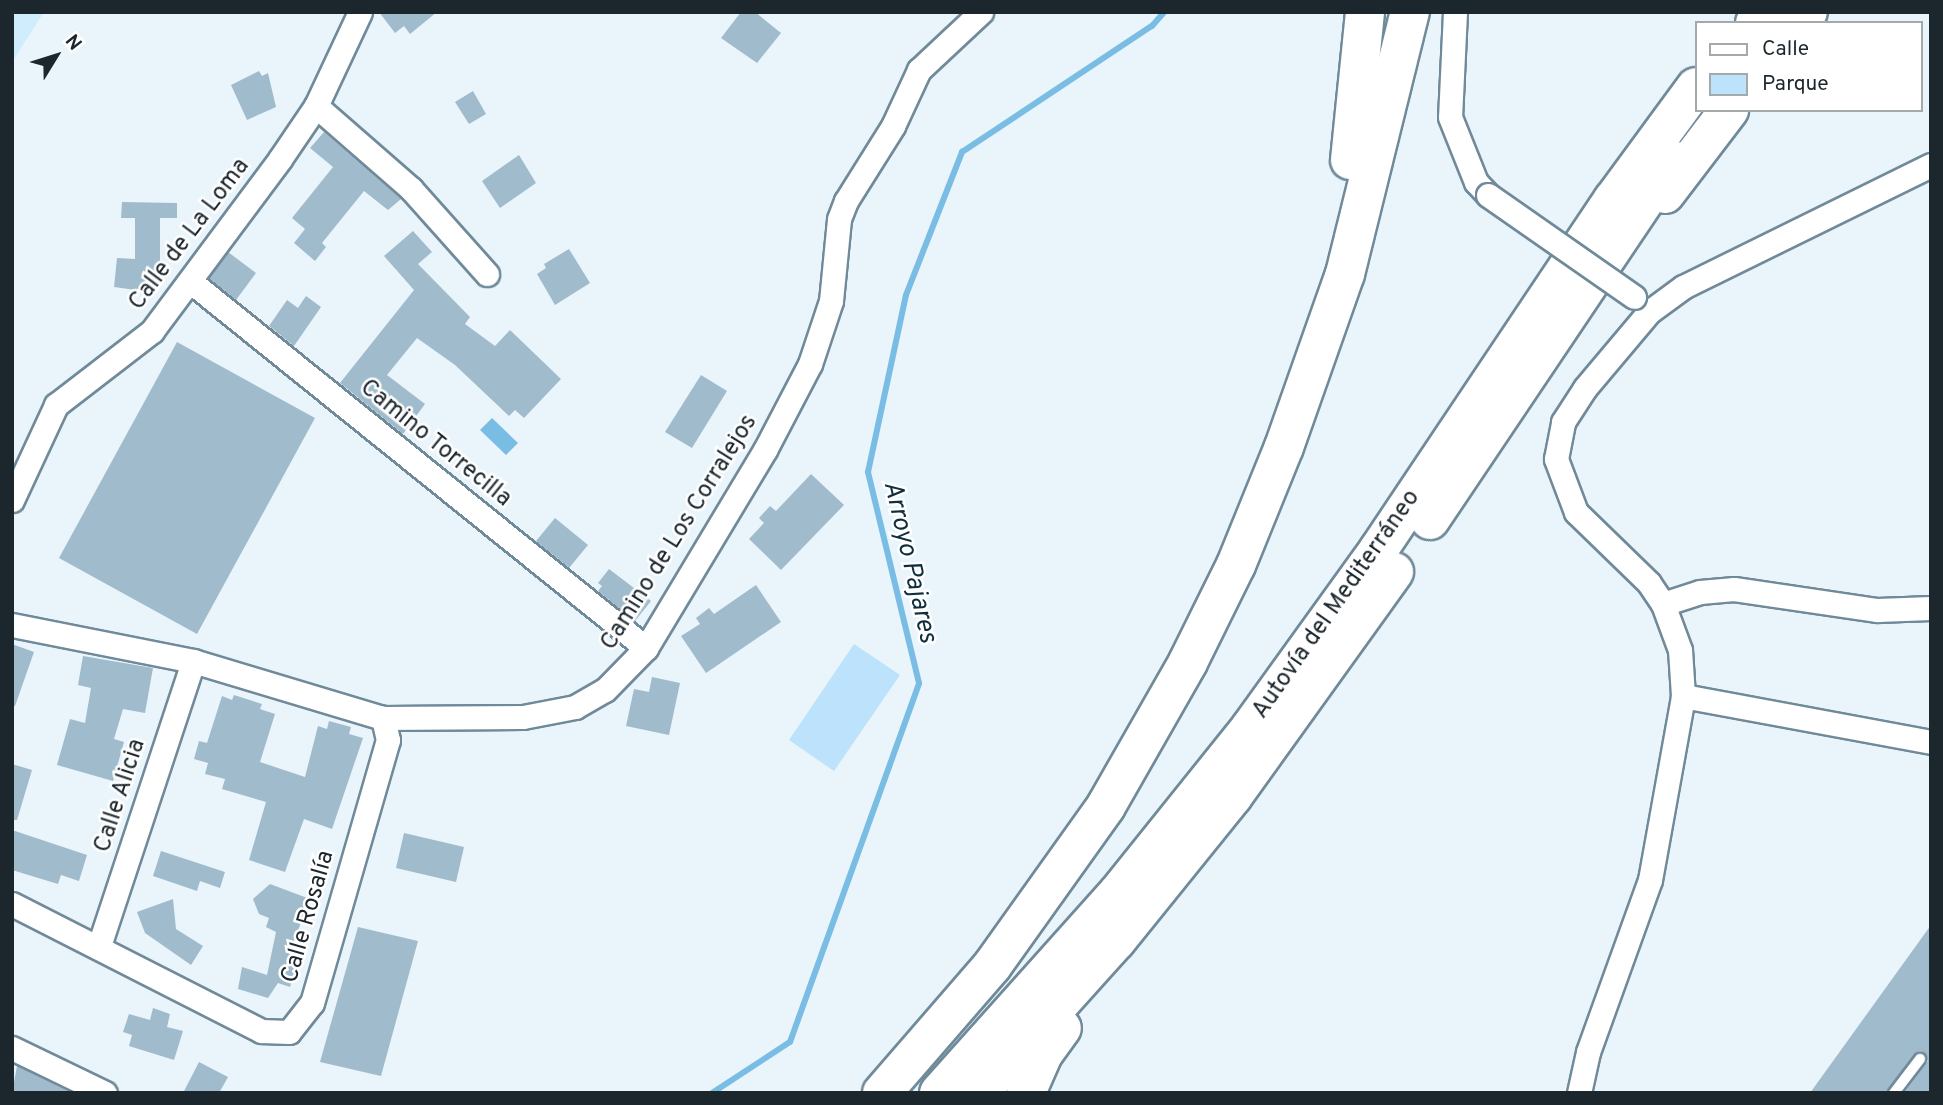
<!DOCTYPE html>
<html>
<head>
<meta charset="utf-8">
<style>
	body { margin:0 }
	#map { position:relative; width:1943px; height:1105px; overflow:hidden; background:#e9f4fb; font-family:Overpass,sans-serif }
	div>[style] { position:absolute }
	[style*='--x'] { left:calc(var(--x)*1px); top:calc(var(--y)*1px); width:calc(var(--w)*1px); rotate:calc(var(--a)*1deg) }
	.built>* { inset:0; background:#d0edfe }
	.green>* { inset:0; background:#bce3fb }
	.water>* { inset:0; background:#7abde4 }
	.stream>* { height:6px; margin:-3px; padding:0 3px; transform-origin:3px; border-radius:3px; background:#7abde4 }
	.building>* { inset:0; background:#a0bccc }
	.roads { filter:drop-shadow(2px 0 #708a9a) drop-shadow(-2px 0 #708a9a) drop-shadow(0 2px #708a9a) drop-shadow(0 -2px #708a9a) }
	.lane>* { height:10px; margin:-5px; padding:0 5px; transform-origin:5px; border-radius:5px; background:#fff }
	.street>* { height:23px; margin:-11.5px; padding:0 11.5px; transform-origin:11.5px; border-radius:11.5px; background:#fff }
	.highway>* { height:38px; margin:-19px; padding:0 19px; transform-origin:19px; border-radius:19px; background:#fff }
	.bridges { filter:drop-shadow(2px 0 #708a9a) drop-shadow(-2px 0 #708a9a) drop-shadow(0 2px #708a9a) drop-shadow(0 -2px #708a9a) }
	.street-bridge>* { height:23px; margin:-11.5px; padding:0 11.5px; transform-origin:11.5px; border-radius:11.5px; background:#fff }
	span { translate:-50% -50%; white-space:nowrap; text-align:center; line-height:1.15; -webkit-text-stroke:5px #fff; paint-order:stroke }
	.street-label { font-size:24px; color:#1c272d }
	.water-label { font-size:26px; color:#0e2d3d; font-style:italic }
	.frame { position:absolute; inset:0; border:14px solid #1c272d; pointer-events:none }
	.legend { position:absolute; left:1695px; top:21px; width:228px; height:91px; box-sizing:border-box; background:#fff; border:2px solid #a4a9ab; margin:0; padding:9px 12px; list-style:none; font-size:21px; color:#1c272d }
	.legend li { display:flex; align-items:center; gap:14px; height:35px }
	.legend b { width:35px; border:2px solid #a4a9ab }
	.north { position:absolute; left:21px; top:21px; width:70px; height:70px; -webkit-text-stroke:5px #fff; paint-order:stroke; rotate:52deg; font-size:19px; font-weight:700; line-height:28px; text-align:center; color:#1c272d }
	.north::after { content:''; display:block; margin:auto; width:24px; height:32px; background:#1c272d; clip-path:polygon(50% 0,100% 100%,50% 72%,0 100%) }
</style>
</head>
<body>
<div id="map">
	<div class="built">
		<i style="clip-path:polygon(12px 12px,44px 12px,12px 62px)"></i>
	</div>
	<div class="green">
		<i style="clip-path:polygon(854px 644px,900px 675px,834px 771px,789px 740px)"></i>
	</div>
	<div class="water">
		<i style="clip-path:polygon(492px 418px,518px 443px,506px 455px,480px 430px)"></i>
	</div>
	<div class="stream">
		<i style="--x:712;--y:1093;--w:93;--a:-33.2"></i>
		<i style="--x:790;--y:1042;--w:381;--a:-70.2"></i>
		<i style="--x:919;--y:683;--w:217;--a:-103.6"></i>
		<i style="--x:868;--y:472;--w:181;--a:-77.9"></i>
		<i style="--x:906;--y:295;--w:154;--a:-68.6"></i>
		<i style="--x:962;--y:152;--w:228;--a:-33.6"></i>
		<i style="--x:1152;--y:26;--w:18;--a:-49"></i>
	</div>
	<div class="building">
		<i style="clip-path:polygon(379px 12px,437px 12px,410px 34px,404px 26px,395px 33px)"></i>
		<i style="clip-path:polygon(741px 12px,755px 12px,781px 33px,757px 63px,721px 38px)"></i>
		<i style="clip-path:polygon(259px 71px,262px 76px,268px 73px,276px 107px,247px 120px,231px 85px)"></i>
		<i style="clip-path:polygon(473px 91px,486px 114px,469px 124px,455px 102px)"></i>
		<i style="clip-path:polygon(324px 132px,401px 199px,388px 210px,364px 191px,322px 243px,326px 247px,315px 261px,294px 243px,305px 229px,292px 218px,333px 167px,310px 148px)"></i>
		<i style="clip-path:polygon(519px 155px,536px 183px,500px 208px,482px 181px)"></i>
		<i style="clip-path:polygon(122px 202px,177px 203px,177px 218px,160px 218px,160px 286px,144px 283px,143px 291px,114px 287px,117px 258px,135px 259px,135px 218px,121px 218px)"></i>
		<i style="clip-path:polygon(413px 231px,432px 252px,418px 264px,470px 317px,465px 324px,495px 346px,510px 330px,561px 379px,524px 418px,515px 410px,509px 416px,455px 365px,417px 338px,387px 375px,425px 404px,403px 434px,340px 383px,414px 290px,384px 256px)"></i>
		<i style="clip-path:polygon(569px 249px,590px 283px,555px 305px,537px 274px,546px 268px,544px 264px)"></i>
		<i style="clip-path:polygon(228px 252px,256px 273px,236px 300px,209px 278px)"></i>
		<i style="clip-path:polygon(306px 296px,321px 307px,294px 346px,269px 326px,287px 300px,298px 308px)"></i>
		<i style="clip-path:polygon(177px 342px,315px 418px,197px 634px,59px 558px)"></i>
		<i style="clip-path:polygon(701px 375px,727px 391px,692px 448px,665px 432px)"></i>
		<i style="clip-path:polygon(811px 474px,844px 505px,781px 570px,749px 539px,764px 523px,759px 518px,770px 506px,776px 511px)"></i>
		<i style="clip-path:polygon(555px 518px,588px 545px,569px 568px,536px 541px)"></i>
		<i style="clip-path:polygon(609px 569px,651px 601px,635px 621px,598px 591px,602px 586px,598px 583px)"></i>
		<i style="clip-path:polygon(756px 585px,781px 622px,706px 673px,681px 636px,700px 624px,696px 618px,709px 608px,714px 614px)"></i>
		<i style="clip-path:polygon(12px 644px,34px 652px,15px 706px,12px 706px)"></i>
		<i style="clip-path:polygon(83px 656px,153px 668px,145px 713px,123px 709px,114px 739px,124px 742px,113px 781px,57px 765px,70px 719px,85px 723px,91px 688px,78px 685px)"></i>
		<i style="clip-path:polygon(652px 677px,680px 683px,669px 735px,626px 726px,634px 689px,649px 692px)"></i>
		<i style="clip-path:polygon(234px 695px,262px 704px,260px 709px,275px 714px,260px 762px,305px 777px,318px 726px,327px 729px,329px 721px,351px 727px,349px 734px,363px 738px,332px 829px,304px 819px,285px 872px,249px 860px,266px 802px,222px 789px,225px 779px,205px 774px,208px 763px,194px 759px,199px 741px,207px 743px,222px 696px,232px 700px)"></i>
		<i style="clip-path:polygon(12px 764px,32px 770px,17px 820px,12px 820px)"></i>
		<i style="clip-path:polygon(12px 830px,87px 855px,79px 881px,61px 875px,58px 884px,12px 870px)"></i>
		<i style="clip-path:polygon(404px 833px,464px 847px,456px 882px,396px 868px)"></i>
		<i style="clip-path:polygon(161px 851px,225px 872px,220px 888px,200px 881px,197px 891px,153px 876px)"></i>
		<i style="clip-path:polygon(270px 884px,310px 899px,289px 954px,299px 957px,290px 987px,278px 983px,268px 998px,238px 989px,242px 967px,267px 975px,276px 932px,266px 927px,269px 918px,259px 914px,253px 899px)"></i>
		<i style="clip-path:polygon(173px 899px,176px 929px,203px 946px,191px 965px,145px 933px,137px 912px)"></i>
		<i style="clip-path:polygon(1931px 925px,1931px 1093px,1904px 1093px,1928px 1061px,1920px 1051px,1886px 1093px,1810px 1093px)"></i>
		<i style="clip-path:polygon(358px 927px,418px 941px,381px 1076px,320px 1062px)"></i>
		<i style="clip-path:polygon(153px 1008px,170px 1014px,167px 1027px,183px 1031px,174px 1060px,129px 1046px,132px 1035px,123px 1032px,129px 1014px,150px 1020px)"></i>
		<i style="clip-path:polygon(199px 1062px,228px 1077px,219px 1093px,183px 1093px)"></i>
		<i style="clip-path:polygon(17px 1066px,72px 1093px,12px 1093px)"></i>
	</div>
	<div class="roads">
		<div class="lane">
			<i style="--x:1894;--y:1093;--w:43;--a:-52.6"></i>
		</div>
		<div class="street">
			<i style="--x:1455;--y:12;--w:105;--a:92.7"></i>
			<i style="--x:1450;--y:117;--w:70;--a:68.2"></i>
			<i style="--x:1476;--y:182;--w:18;--a:47"></i>
			<i style="--x:316;--y:106;--w:126;--a:41.1"></i>
			<i style="--x:411;--y:189;--w:114;--a:48.2"></i>
			<i style="--x:190;--y:281;--w:585;--a:38.83"></i>
			<i style="--x:12;--y:500;--w:105;--a:-65.1"></i>
			<i style="--x:56;--y:405;--w:121;--a:-37.6"></i>
			<i style="--x:152;--y:331;--w:214;--a:-53.3"></i>
			<i style="--x:280;--y:159;--w:64;--a:-55.8"></i>
			<i style="--x:316;--y:106;--w:104;--a:-64.9"></i>
			<i style="--x:1663;--y:604;--w:39;--a:-18"></i>
			<i style="--x:1700;--y:592;--w:34;--a:-5"></i>
			<i style="--x:1734;--y:589;--w:145;--a:8.4"></i>
			<i style="--x:1877;--y:610;--w:54;--a:-2.1"></i>
			<i style="--x:12;--y:625;--w:185;--a:11.2"></i>
			<i style="--x:193;--y:661;--w:198;--a:16.7"></i>
			<i style="--x:383;--y:718;--w:140;--a:-0.4"></i>
			<i style="--x:523;--y:717;--w:53;--a:-10.9"></i>
			<i style="--x:575;--y:707;--w:34;--a:-30"></i>
			<i style="--x:605;--y:690;--w:59;--a:-45.7"></i>
			<i style="--x:646;--y:648;--w:231;--a:-59"></i>
			<i style="--x:765;--y:450;--w:97;--a:-62.4"></i>
			<i style="--x:810;--y:364;--w:66;--a:-71.6"></i>
			<i style="--x:831;--y:301;--w:82;--a:-84.4"></i>
			<i style="--x:839;--y:219;--w:19;--a:-69"></i>
			<i style="--x:846;--y:201;--w:89;--a:-57.9"></i>
			<i style="--x:893;--y:126;--w:62;--a:-65.1"></i>
			<i style="--x:919;--y:70;--w:85;--a:-43.1"></i>
			<i style="--x:1683;--y:696;--w:252;--a:10.5"></i>
			<i style="--x:12;--y:904;--w:280;--a:27"></i>
			<i style="--x:261;--y:1031;--w:28;--a:2"></i>
			<i style="--x:289;--y:1032;--w:37;--a:-52"></i>
			<i style="--x:312;--y:1003;--w:274;--a:-73.9"></i>
			<i style="--x:388;--y:740;--w:23;--a:-103"></i>
			<i style="--x:99;--y:946;--w:300;--a:-71.7"></i>
			<i style="--x:12;--y:1048;--w:103;--a:25.8"></i>
			<i style="--x:1579;--y:1093;--w:42;--a:-77.6"></i>
			<i style="--x:1588;--y:1052;--w:183;--a:-70.2"></i>
			<i style="--x:1650;--y:880;--w:187;--a:-79.8"></i>
			<i style="--x:1683;--y:696;--w:46;--a:-93.7"></i>
			<i style="--x:1680;--y:650;--w:49;--a:-110.3"></i>
			<i style="--x:1663;--y:604;--w:25;--a:-124"></i>
			<i style="--x:1649;--y:583;--w:102;--a:-135.8"></i>
			<i style="--x:1576;--y:512;--w:57;--a:-110.7"></i>
			<i style="--x:1556;--y:459;--w:38;--a:-79"></i>
			<i style="--x:1563;--y:422;--w:40;--a:-57.1"></i>
			<i style="--x:1585;--y:388;--w:99;--a:-49.9"></i>
			<i style="--x:1649;--y:312;--w:42;--a:-36.3"></i>
			<i style="--x:1683;--y:287;--w:276;--a:-26.2"></i>
		</div>
		<div class="highway">
			<i style="--x:1755;--y:23;--w:14;--a:-51"></i>
			<i style="--x:1799;--y:23;--w:14;--a:-51"></i>
			<i style="--x:1350;--y:160;--w:149;--a:-84.2"></i>
			<i style="--x:1665;--y:194;--w:106;--a:-52.7"></i>
			<i style="--x:1430;--y:520;--w:434;--a:-56.1"></i>
			<i style="--x:882;--y:1093;--w:168;--a:-49.1"></i>
			<i style="--x:992;--y:966;--w:196;--a:-54.5"></i>
			<i style="--x:1106;--y:806;--w:166;--a:-60.3"></i>
			<i style="--x:1188;--y:662;--w:108;--a:-63.7"></i>
			<i style="--x:1236;--y:565;--w:127;--a:-67.9"></i>
			<i style="--x:1284;--y:447;--w:183;--a:-70.6"></i>
			<i style="--x:1345;--y:274;--w:270;--a:-76.1"></i>
			<i style="--x:939;--y:1093;--w:268;--a:-48.2"></i>
			<i style="--x:1118;--y:893;--w:211;--a:-51.3"></i>
			<i style="--x:1250;--y:728;--w:221;--a:-54.2"></i>
			<i style="--x:1379;--y:549;--w:420;--a:-56.2"></i>
			<i style="--x:1613;--y:200;--w:140;--a:-53.7"></i>
			<i style="--x:979;--y:1093;--w:205;--a:-48"></i>
			<i style="--x:1116;--y:941;--w:186;--a:-51.1"></i>
			<i style="--x:1233;--y:796;--w:276;--a:-54.3"></i>
			<i style="--x:1026;--y:1093;--w:43;--a:-66.4"></i>
			<i style="--x:1043;--y:1054;--w:32;--a:-54"></i>
		</div>
	</div>
	<div class="bridges">
		<div class="street-bridge">
			<i style="--x:1488;--y:195;--w:178;--a:34.9"></i>
		</div>
	</div>
	<div class="street-label">
		<span style="left:190px;top:235px;rotate:-53deg">Calle de La Loma</span>
		<span style="left:435px;top:444px;rotate:39deg">Camino Torrecilla</span>
		<span style="left:680px;top:533px;rotate:-58deg">Camino de Los Corralejos</span>
		<span style="left:1337px;top:605px;rotate:-55deg">Autovía del Mediterráneo</span>
		<span style="left:121px;top:796px;rotate:-72deg">Calle Alicia</span>
		<span style="left:309px;top:917px;rotate:-74deg">Calle Rosalía</span>
	</div>
	<div class="water-label">
		<span style="left:909px;top:562px;rotate:77deg">Arroyo Pajares</span>
	</div>
	<div class="frame"></div>
	<ul class="legend">
	<li><b style="height:9px;background:#fff"></b>Calle</li>
	<li><b style="height:19px;background:#bce3fb"></b>Parque</li>
	</ul>
	<div class="north">N</div>
</div>
</body>
</html>
